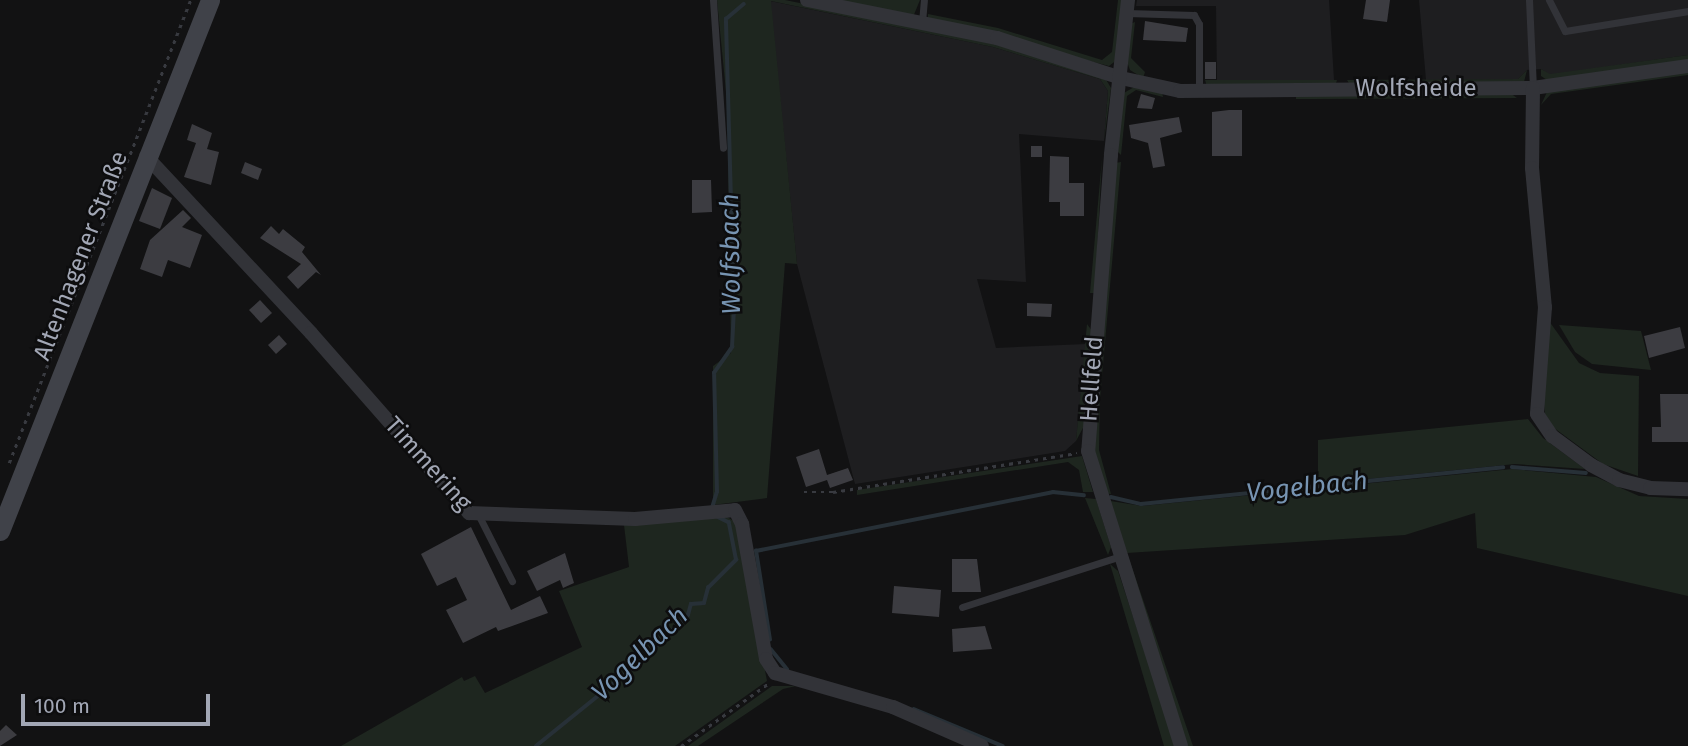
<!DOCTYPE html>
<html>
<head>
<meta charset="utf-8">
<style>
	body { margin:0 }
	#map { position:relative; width:1688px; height:746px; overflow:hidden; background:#121213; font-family:"Fira Sans",sans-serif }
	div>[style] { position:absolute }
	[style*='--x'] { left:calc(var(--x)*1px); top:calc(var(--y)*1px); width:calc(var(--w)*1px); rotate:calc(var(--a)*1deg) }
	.built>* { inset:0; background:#1e1e20 }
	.green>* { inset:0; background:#1e261f }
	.stream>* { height:3.5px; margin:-1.75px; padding:0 1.75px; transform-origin:1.75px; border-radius:1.75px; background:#273037 }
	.building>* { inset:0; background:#3c3c41 }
	.path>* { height:2.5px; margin-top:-1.25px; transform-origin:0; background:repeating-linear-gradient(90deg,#383a40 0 3.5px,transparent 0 8.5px) }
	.service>* { height:7px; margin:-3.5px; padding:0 3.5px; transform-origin:3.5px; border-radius:3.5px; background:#323338 }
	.minor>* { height:14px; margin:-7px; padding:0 7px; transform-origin:7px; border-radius:7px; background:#323338 }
	.secondary>* { height:19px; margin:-9.5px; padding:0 9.5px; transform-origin:9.5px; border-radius:9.5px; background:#404249 }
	span { translate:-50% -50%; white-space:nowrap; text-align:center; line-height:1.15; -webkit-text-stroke:5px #0d0d0e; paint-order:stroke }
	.street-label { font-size:24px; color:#a2a7b5 }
	.water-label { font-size:26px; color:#7794b2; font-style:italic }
	.scale { position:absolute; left:21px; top:694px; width:189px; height:32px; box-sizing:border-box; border:4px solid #a2a7b5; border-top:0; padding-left:9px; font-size:21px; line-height:24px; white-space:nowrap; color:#a2a7b5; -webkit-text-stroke:5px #0d0d0e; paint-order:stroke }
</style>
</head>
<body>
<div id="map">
	<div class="built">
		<i style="clip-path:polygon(1137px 0,1329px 0,1334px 80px,1217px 80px,1216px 6px,1136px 6px)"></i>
		<i style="clip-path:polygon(1419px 0,1688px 0,1688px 55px,1550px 75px,1541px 69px,1527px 70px,1518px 79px,1426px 80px)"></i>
		<i style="clip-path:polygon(770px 1px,993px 47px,1100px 79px,1108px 91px,1104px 141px,1019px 134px,1026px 282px,977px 279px,996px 348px,1086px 344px,1076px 441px,1065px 451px,855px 484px,797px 264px)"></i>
	</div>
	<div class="green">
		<i style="clip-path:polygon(717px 0,785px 0,995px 43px,1104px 76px,1111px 88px,1104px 141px,1108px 91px,1100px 79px,993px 47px,771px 1px,797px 264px,785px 263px,767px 498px,713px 505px,713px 366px,731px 353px,728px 168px,731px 143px)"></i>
		<i style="clip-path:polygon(830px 0,920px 0,913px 17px)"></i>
		<i style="clip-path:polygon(1118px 0,1124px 0,1118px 59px,1109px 66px,928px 20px,928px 14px,998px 28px,1102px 60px,1112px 52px)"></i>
		<i style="clip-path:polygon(1135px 22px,1131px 58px,1145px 72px,1143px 78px,1130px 70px,1126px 59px,1130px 24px)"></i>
		<i style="clip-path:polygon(1688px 55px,1688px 62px,1550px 82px,1541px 76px,1541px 69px,1550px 74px)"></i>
		<i style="clip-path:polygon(1527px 70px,1524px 82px,1350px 85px,1347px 80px,1518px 79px)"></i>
		<i style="clip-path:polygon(1688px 70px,1688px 75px,1551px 94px,1541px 105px,1547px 92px)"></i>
		<i style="clip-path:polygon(1205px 80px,1337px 80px,1336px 83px,1207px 87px)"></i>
		<i style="clip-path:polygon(1136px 86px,1162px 92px,1163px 97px,1136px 90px,1127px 96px,1121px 155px,1116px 150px,1122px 94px)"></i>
		<i style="clip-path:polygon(1510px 93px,1517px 98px,1316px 99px,1296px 99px,1296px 94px)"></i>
		<i style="clip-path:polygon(1102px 158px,1095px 293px,1090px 293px)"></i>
		<i style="clip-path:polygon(1121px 162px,1100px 399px,1099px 450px,1111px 494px,1103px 493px,1094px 457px,1115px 163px)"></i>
		<i style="clip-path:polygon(1549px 321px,1579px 363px,1600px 373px,1639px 376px,1638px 476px,1603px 464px,1546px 422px,1543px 396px)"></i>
		<i style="clip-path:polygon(1087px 324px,1092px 331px,1084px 426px,1076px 441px)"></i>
		<i style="clip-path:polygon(1559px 325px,1641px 331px,1651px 370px,1592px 364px,1575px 352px)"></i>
		<i style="clip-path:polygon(1528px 419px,1543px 438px,1585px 469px,1515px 464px,1318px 484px,1318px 440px)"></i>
		<i style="clip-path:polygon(1082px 456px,1093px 492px,1083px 492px,1079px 470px,1068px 462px,857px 495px,857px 490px)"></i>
		<i style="clip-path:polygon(1512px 469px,1596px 477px,1639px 496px,1688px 499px,1688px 596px,1477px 548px,1475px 513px,1405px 535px,1127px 553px,1193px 746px,1186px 746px,1104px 500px,1142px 506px)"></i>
		<i style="clip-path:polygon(1085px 498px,1096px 499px,1111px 547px,1108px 555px)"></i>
		<i style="clip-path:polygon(724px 515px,737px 523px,767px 681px,675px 746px,341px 746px,462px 677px,464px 681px,475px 676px,485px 693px,582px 647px,559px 591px,629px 567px,624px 525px)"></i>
		<i style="clip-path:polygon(1110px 564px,1118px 571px,1176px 746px,1164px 746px)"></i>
		<i style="clip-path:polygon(772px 686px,796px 686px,783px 689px,698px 746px,688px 746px)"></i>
	</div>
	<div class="stream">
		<i style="--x:1512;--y:467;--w:74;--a:4.6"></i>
		<i style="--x:1111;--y:497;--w:31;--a:13"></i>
		<i style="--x:1141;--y:504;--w:364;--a:-5.8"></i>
		<i style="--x:712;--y:508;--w:17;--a:-73"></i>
		<i style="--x:717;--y:492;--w:119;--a:-91.4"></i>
		<i style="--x:714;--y:373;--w:32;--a:-55"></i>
		<i style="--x:732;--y:347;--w:38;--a:-87"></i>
		<i style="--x:734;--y:309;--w:290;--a:-91.6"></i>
		<i style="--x:726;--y:19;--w:23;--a:-40"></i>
		<i style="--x:770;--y:640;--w:90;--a:-98.9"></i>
		<i style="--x:756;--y:551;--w:303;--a:-11.2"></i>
		<i style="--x:1053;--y:492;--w:31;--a:6"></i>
		<i style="--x:771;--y:649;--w:26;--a:51"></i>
		<i style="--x:914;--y:709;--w:96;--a:22.6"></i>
		<i style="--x:536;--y:746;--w:134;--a:-38.9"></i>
		<i style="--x:640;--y:662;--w:67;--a:-44.4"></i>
		<i style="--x:688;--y:615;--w:11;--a:-75"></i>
		<i style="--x:691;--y:604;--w:13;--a:-4"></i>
		<i style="--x:704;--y:603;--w:16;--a:-75"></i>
		<i style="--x:708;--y:588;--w:40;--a:-45"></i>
		<i style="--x:736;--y:560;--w:38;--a:-101"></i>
		<i style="--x:729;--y:523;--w:13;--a:-153"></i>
	</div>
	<div class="building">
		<i style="clip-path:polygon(1366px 0,1390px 0,1387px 22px,1363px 19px)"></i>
		<i style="clip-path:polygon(1145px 21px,1188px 28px,1186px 42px,1143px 40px)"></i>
		<i style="clip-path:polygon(1205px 62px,1216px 62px,1216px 79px,1205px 79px)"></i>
		<i style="clip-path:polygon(1141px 94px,1155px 98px,1152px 109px,1137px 108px)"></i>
		<i style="clip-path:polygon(1229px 110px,1242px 110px,1242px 156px,1212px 156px,1212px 112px)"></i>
		<i style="clip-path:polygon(1179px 117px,1182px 132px,1160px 138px,1165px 166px,1153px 168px,1148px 143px,1131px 138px,1129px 125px)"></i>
		<i style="clip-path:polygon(192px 124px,212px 133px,207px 149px,219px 152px,211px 185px,184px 177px,196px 143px,187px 140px)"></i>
		<i style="clip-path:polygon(1031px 146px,1042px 146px,1042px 157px,1031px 157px)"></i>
		<i style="clip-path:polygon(1050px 156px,1069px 157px,1069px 183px,1084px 183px,1084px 216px,1060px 216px,1060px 202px,1049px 202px)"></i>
		<i style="clip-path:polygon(245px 162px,262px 169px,258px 180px,241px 173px)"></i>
		<i style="clip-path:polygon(692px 180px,711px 180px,712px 212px,692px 213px)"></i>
		<i style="clip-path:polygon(152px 188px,172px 198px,160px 229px,139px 221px)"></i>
		<i style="clip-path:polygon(183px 210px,191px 218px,182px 227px,202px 235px,190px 268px,168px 260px,162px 277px,140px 269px,150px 240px)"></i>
		<i style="clip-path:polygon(271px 226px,279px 234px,283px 229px,305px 247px,302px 252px,321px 275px,316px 272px,298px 289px,287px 277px,301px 264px,260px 238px)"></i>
		<i style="clip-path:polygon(260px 300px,272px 313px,261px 323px,249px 310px)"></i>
		<i style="clip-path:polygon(1027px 303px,1052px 304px,1051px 317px,1027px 316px)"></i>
		<i style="clip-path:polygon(1680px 327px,1685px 348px,1649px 358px,1644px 336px)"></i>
		<i style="clip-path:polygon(279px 335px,287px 344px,276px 354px,268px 345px)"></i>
		<i style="clip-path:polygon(1660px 394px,1688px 394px,1688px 442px,1652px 442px,1652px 427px,1661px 427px)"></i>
		<i style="clip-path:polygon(819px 449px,827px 475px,848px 468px,853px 480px,830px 488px,827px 480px,806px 487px,796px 457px)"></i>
		<i style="clip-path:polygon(471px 527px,511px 610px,540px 596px,548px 613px,498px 631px,496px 627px,463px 643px,446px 610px,467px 600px,456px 577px,437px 586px,421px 554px)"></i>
		<i style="clip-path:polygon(565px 553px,574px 583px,563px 588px,560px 580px,537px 591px,527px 571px)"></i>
		<i style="clip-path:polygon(952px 559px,977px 559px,981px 592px,952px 592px)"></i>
		<i style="clip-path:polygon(894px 586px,941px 590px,939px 617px,892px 613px)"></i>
		<i style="clip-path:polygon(985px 626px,992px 649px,953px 652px,952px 629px)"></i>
		<i style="clip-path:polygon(6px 725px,17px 735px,0 746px,0 731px)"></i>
	</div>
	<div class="path">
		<i style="--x:9;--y:463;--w:497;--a:-68.6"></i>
		<i style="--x:804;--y:492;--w:29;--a:0"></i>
		<i style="--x:833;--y:492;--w:247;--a:-9.1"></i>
		<i style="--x:681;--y:746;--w:108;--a:-35.6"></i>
	</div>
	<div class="service">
		<i style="--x:713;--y:0;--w:148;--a:86.1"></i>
		<i style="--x:1529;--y:0;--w:88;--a:87.4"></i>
		<i style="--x:1549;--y:0;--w:35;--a:63"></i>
		<i style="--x:1565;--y:31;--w:125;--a:-9.2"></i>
		<i style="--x:1127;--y:13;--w:67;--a:1.7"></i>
		<i style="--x:1194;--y:15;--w:10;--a:61"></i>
		<i style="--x:1199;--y:24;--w:67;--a:90"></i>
		<i style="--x:922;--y:22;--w:22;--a:-85"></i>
		<i style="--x:479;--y:516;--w:73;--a:63.1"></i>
		<i style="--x:962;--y:607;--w:164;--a:-17.8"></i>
	</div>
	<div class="minor">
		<i style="--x:807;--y:0;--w:194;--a:11.3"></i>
		<i style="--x:997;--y:38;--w:130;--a:17.9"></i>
		<i style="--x:1121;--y:78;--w:60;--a:12.4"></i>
		<i style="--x:1180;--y:91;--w:353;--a:-0.5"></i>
		<i style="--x:1533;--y:88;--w:157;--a:-8.1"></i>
		<i style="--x:1128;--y:0;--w:156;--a:96.3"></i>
		<i style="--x:1111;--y:155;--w:297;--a:94.4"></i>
		<i style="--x:1088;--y:451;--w:309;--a:72.5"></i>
		<i style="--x:1533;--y:88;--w:80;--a:90.7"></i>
		<i style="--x:1532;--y:168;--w:140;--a:84.7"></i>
		<i style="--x:1545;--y:307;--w:107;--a:94.3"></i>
		<i style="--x:1537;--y:414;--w:27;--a:56"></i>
		<i style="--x:1552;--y:436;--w:49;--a:36.6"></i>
		<i style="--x:1591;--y:465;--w:32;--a:28"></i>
		<i style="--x:1619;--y:480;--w:32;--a:14"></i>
		<i style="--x:1650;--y:488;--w:38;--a:2"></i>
		<i style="--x:146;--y:156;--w:242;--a:47"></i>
		<i style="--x:311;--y:333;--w:240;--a:48.7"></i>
		<i style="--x:469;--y:513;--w:166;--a:2.1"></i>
		<i style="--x:635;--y:519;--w:100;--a:-5.1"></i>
		<i style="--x:735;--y:510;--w:16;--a:63"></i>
		<i style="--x:742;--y:524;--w:137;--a:79.9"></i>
		<i style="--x:766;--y:659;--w:17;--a:57"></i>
		<i style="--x:775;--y:673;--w:123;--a:16.1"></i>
		<i style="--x:893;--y:707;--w:97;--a:23.7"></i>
	</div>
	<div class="secondary">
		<i style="--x:0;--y:531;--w:571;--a:-68.42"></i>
	</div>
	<div class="street-label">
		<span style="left:1416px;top:89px">Wolfsheide</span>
		<span style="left:81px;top:256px;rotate:-69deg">Altenhagener Straße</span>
		<span style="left:1092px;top:379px;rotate:-86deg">Hellfeld</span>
		<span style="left:428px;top:464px;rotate:48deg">Timmering</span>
	</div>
	<div class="water-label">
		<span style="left:731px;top:254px;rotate:-91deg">Wolfsbach</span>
		<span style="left:1307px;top:487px;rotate:-6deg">Vogelbach</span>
		<span style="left:640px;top:654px;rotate:-44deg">Vogelbach</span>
	</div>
	<div class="scale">100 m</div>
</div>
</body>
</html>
